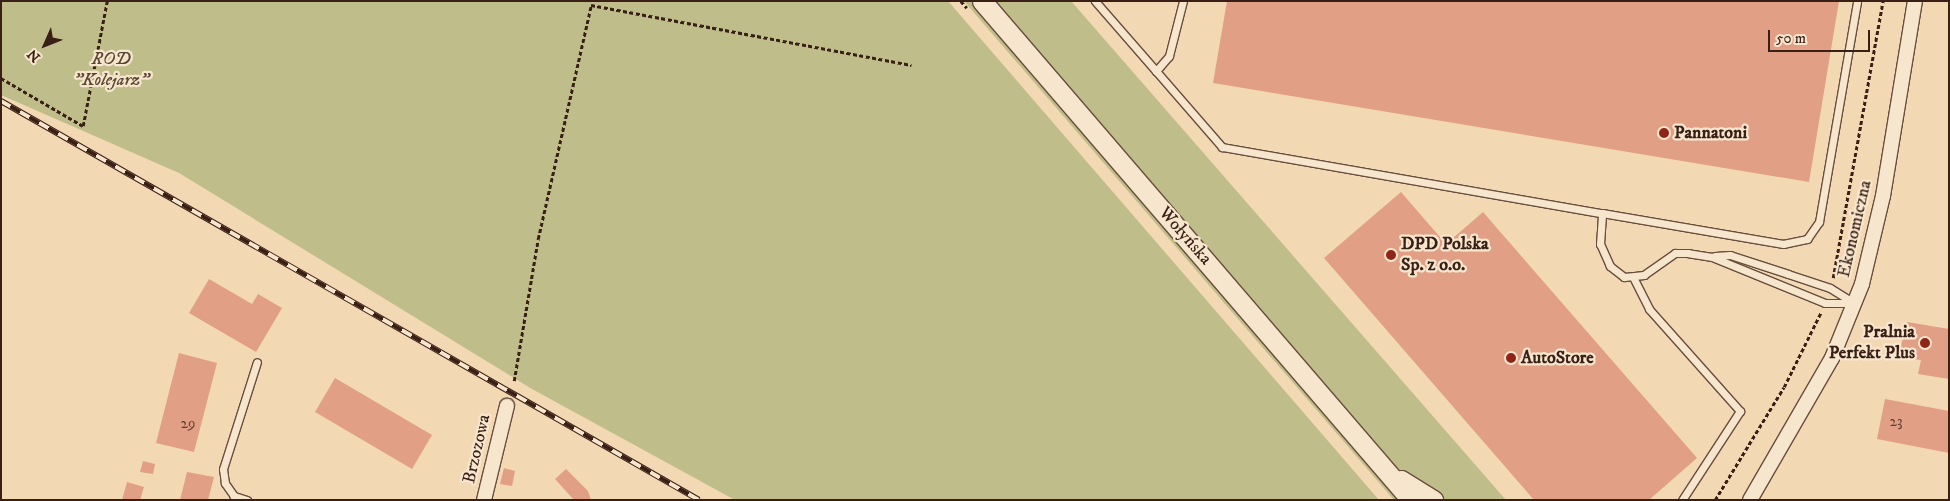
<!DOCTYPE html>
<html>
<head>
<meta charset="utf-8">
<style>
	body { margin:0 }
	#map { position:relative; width:1950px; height:501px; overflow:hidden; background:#f3d8b4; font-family:"IM FELL DW Pica",serif }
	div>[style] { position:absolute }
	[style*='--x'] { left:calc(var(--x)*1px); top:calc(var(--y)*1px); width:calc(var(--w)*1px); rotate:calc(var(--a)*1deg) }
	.green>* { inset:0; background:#bfbe8a }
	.building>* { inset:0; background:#e1a085 }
	.path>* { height:2.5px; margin-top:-1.25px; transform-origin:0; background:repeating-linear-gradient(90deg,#391f15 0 4px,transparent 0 6.5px) }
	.roads { filter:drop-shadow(1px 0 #684d3d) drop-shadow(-1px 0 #684d3d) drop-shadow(0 1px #684d3d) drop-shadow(0 -1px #684d3d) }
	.lane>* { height:7px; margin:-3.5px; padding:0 3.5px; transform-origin:3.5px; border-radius:3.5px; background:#f7e6ce }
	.street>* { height:14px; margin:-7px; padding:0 7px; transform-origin:7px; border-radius:7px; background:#f7e6ce }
	.secondary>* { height:19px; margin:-9.5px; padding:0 9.5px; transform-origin:9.5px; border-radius:9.5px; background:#f7e6ce }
	.rail>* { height:5.5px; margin-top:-2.75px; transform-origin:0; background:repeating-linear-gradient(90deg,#f7e6ce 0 11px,#391f15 0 22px); box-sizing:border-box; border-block:1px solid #391f15 }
	.dots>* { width:14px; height:14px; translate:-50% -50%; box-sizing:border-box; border:2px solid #f7e6ce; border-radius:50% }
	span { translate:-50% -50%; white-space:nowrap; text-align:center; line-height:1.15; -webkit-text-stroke:4.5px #f7e6ce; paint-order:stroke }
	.number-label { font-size:15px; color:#633f31 }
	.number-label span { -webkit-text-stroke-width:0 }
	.park-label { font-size:18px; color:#5a4732; font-style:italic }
	.poi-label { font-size:18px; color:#391f15; font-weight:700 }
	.left { translate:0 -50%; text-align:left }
	.right { translate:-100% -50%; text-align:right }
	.street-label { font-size:18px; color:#391f15 }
	.frame { position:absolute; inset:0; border:2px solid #391f15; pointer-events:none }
	.north { position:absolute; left:20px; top:20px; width:50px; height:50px; -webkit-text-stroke:4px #f7e6ce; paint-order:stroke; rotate:226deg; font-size:14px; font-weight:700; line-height:20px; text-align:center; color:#391f15 }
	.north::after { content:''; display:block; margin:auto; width:18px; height:22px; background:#391f15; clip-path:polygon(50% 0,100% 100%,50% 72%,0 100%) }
	.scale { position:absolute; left:1768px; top:30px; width:102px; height:22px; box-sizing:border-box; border:2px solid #391f15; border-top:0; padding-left:6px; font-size:15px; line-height:18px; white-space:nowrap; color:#391f15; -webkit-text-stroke:4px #f7e6ce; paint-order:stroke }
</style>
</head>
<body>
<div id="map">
	<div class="green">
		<i style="clip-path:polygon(1px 1px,948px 1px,1379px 500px,735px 500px,532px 389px,179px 173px,1px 95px)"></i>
		<i style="clip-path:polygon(964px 1px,972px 1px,1402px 500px,1394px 500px)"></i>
		<i style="clip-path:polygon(995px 1px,1071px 1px,1506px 500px,1439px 500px,1397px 472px)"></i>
	</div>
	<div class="building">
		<i style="clip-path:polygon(1227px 1px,1839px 1px,1809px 182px,1213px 83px)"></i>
		<i style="clip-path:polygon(1401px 192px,1446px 244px,1483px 212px,1697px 458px,1649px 500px,1534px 500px,1324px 258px)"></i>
		<i style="clip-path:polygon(209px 279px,252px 304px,258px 294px,282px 308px,256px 352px,189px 313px)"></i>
		<i style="clip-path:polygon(1907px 322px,1949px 329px,1949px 379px,1918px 374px,1921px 360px,1898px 357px)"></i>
		<i style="clip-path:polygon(179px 353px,217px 363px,194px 452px,156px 443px)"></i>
		<i style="clip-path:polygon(335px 378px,432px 435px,412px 469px,315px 412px)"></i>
		<i style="clip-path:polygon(1885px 399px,1949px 411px,1949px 453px,1877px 439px)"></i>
		<i style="clip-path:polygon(143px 461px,155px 464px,153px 474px,140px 472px)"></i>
		<i style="clip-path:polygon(504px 468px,515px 471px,512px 486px,500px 484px)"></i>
		<i style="clip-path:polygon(566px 469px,588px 491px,591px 500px,574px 500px,555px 479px)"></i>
		<i style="clip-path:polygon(187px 472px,214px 477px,208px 500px,180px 500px)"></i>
		<i style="clip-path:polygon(127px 482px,144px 487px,140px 500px,122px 500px)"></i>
	</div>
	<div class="path">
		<i style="--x:961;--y:1;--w:9;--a:49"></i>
		<i style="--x:1;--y:78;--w:95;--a:30.3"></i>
		<i style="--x:83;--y:126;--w:127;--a:-79.1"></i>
		<i style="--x:1833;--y:278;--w:281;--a:-79.8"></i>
		<i style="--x:514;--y:381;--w:144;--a:-80.4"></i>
		<i style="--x:538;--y:239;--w:240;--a:-77.2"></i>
		<i style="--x:591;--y:5;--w:326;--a:10.6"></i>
		<i style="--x:1715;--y:500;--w:132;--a:-58.6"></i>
		<i style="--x:1784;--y:387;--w:84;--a:-63.7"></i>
	</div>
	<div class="roads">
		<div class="lane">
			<i style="--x:1095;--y:1;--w:93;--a:48.9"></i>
			<i style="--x:1183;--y:1;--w:57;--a:104.3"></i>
			<i style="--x:1169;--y:56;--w:20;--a:131"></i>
			<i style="--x:1156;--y:71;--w:101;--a:49"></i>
			<i style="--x:1222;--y:147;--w:386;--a:9.9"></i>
			<i style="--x:1715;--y:256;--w:15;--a:-4"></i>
			<i style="--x:1730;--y:255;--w:61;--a:18.1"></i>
			<i style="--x:1788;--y:274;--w:44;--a:18.4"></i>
			<i style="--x:1830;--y:288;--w:28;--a:32"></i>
			<i style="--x:1634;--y:279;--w:34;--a:63"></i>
			<i style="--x:1649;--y:309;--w:137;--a:48.3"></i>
			<i style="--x:1740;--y:411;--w:106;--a:123.1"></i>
			<i style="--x:1854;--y:303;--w:29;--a:180"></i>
			<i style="--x:1825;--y:303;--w:122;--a:-157.8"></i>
			<i style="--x:1712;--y:257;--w:24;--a:-171"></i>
			<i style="--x:1688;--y:253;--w:13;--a:180"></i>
			<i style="--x:1675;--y:253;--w:38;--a:145"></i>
			<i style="--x:1644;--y:275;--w:20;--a:174"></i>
			<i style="--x:1624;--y:277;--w:18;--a:-142"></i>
			<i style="--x:1610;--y:266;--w:24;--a:-114"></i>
			<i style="--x:1600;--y:244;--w:31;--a:-86"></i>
			<i style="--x:1602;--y:213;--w:184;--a:9.7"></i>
			<i style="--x:1783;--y:244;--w:25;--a:-12"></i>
			<i style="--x:1807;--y:239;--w:21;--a:-55"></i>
			<i style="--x:1819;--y:222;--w:224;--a:-80.2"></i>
			<i style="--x:247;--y:500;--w:14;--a:-163"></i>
			<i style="--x:234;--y:496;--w:16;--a:-125"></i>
			<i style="--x:225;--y:483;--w:14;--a:-98"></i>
			<i style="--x:223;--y:469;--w:112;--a:-72.4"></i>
		</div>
		<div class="street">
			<i style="--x:484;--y:500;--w:97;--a:-76.3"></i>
			<i style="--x:1750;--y:500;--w:164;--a:-60"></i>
			<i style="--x:1832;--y:358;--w:80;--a:-67.9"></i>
			<i style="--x:1862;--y:284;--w:90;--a:-76.6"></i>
			<i style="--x:1883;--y:196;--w:198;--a:-80.7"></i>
		</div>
		<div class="secondary">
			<i style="--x:982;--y:1;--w:658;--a:49.31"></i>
			<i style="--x:1401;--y:480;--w:38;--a:32"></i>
		</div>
	</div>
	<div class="rail">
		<i style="--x:1;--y:101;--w:804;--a:29.75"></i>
	</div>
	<div class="dots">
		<i style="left:1664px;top:133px;background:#8f2418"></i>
		<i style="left:1391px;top:255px;background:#8f2418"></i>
		<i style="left:1925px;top:343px;background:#8f2418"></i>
		<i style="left:1511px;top:358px;background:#8f2418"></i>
	</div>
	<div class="number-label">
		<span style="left:1896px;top:422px">23</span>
		<span style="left:188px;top:424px">29</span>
	</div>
	<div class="park-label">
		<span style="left:111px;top:70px">ROD<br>"Kolejarz"</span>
	</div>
	<div class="poi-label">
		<span class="left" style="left:1674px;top:133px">Pannatoni</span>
		<span class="left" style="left:1401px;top:255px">DPD Polska<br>Sp. z o.o.</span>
		<span class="right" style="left:1915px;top:343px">Pralnia<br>Perfekt Plus</span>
		<span class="left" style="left:1521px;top:358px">AutoStore</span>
	</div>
	<div class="street-label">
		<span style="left:1855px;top:229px;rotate:-77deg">Ekonomiczna</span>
		<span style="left:1185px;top:236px;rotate:49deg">Wołyńska</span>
		<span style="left:477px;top:449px;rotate:-77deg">Brzozowa</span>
	</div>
	<div class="frame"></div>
	<div class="north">N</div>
	<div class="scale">50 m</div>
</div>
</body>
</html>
